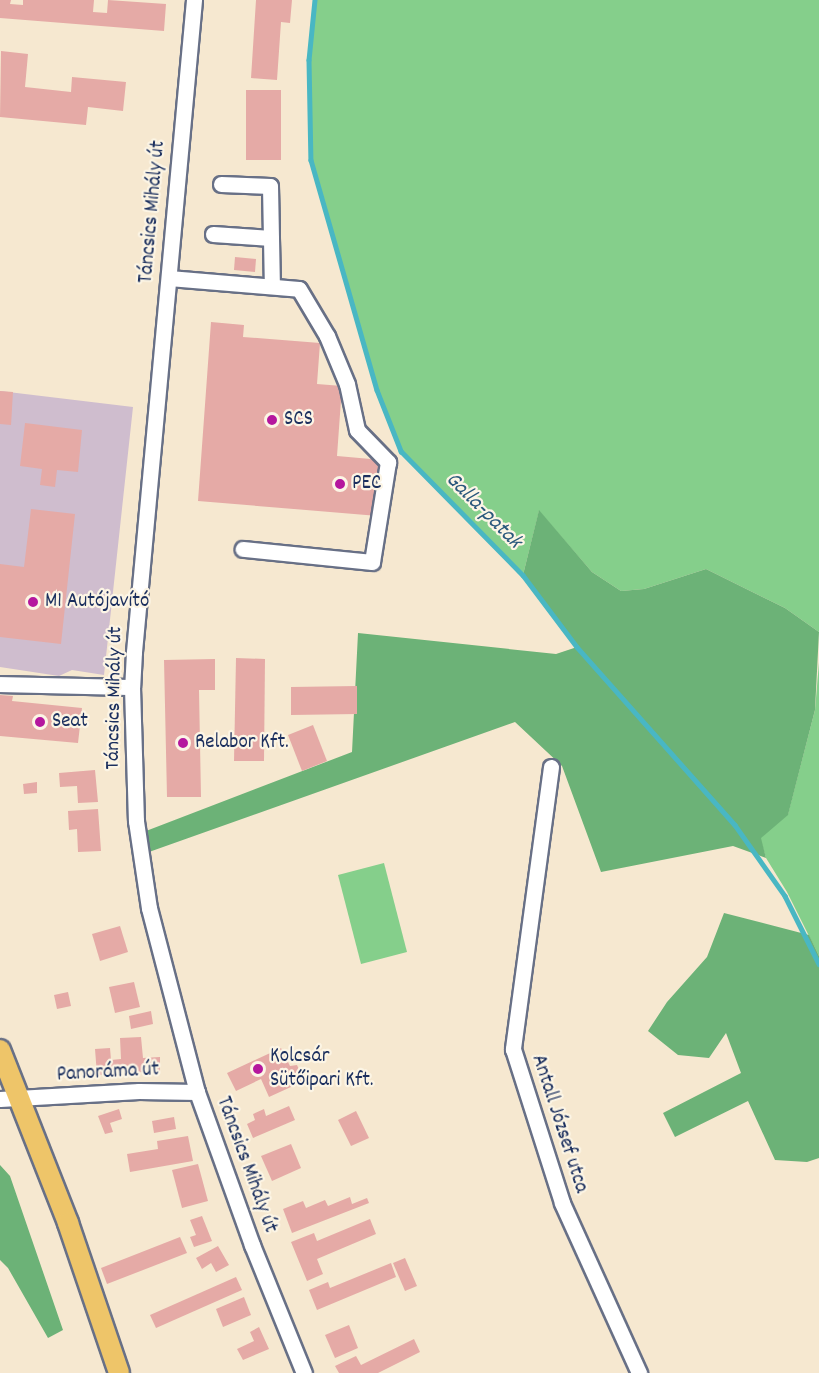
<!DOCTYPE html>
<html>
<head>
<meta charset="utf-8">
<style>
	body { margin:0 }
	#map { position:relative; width:819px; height:1373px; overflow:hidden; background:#f6e8d0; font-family:Dekko,sans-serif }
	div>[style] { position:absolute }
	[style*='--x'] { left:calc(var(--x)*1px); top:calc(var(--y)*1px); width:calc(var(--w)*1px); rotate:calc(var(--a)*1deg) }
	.industrial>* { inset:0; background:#cfbdce }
	.green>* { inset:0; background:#85cf8b }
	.forest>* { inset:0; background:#6cb277 }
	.stream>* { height:4.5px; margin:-2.25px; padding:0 2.25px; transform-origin:2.25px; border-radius:2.25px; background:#49b7c3 }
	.building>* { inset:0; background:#e5aaa6 }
	.roads { filter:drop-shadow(2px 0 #687086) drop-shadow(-2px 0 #687086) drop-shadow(0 2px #687086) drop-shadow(0 -2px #687086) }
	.minor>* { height:15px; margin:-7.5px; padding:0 7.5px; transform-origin:7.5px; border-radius:7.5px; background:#fff }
	.major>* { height:20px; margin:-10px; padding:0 10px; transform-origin:10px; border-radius:10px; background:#eec569 }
	.dots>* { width:16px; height:16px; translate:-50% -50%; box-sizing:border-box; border:3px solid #fcf5e5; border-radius:50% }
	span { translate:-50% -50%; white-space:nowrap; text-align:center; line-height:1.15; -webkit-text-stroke:4.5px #fcf5e5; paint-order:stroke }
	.street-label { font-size:21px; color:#1b2f5e }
	.poi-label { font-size:21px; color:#1b2f5e }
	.left { translate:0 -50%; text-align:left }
	.water-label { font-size:22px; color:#29587c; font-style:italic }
</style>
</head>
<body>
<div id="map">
	<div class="industrial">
		<i style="clip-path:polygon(0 391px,133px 407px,104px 675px,72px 670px,59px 676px,0 667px)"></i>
	</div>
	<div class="green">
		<i style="clip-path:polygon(315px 0,819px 0,819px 632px,785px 608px,706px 569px,644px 589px,621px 591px,592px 572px,539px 511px,523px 575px,401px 451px,377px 390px,311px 160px,309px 60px)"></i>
		<i style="clip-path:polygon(819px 662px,819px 956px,787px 892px,766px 858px,760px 838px,788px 814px,815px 710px)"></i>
		<i style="clip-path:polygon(384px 863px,407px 952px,361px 964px,338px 875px)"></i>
	</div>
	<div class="forest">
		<i style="clip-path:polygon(539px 510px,592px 572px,621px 591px,644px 589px,706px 569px,785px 608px,819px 632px,815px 710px,788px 815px,761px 838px,766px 858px,733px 846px,601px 872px,562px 766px,515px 722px,149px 852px,146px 831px,352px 752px,358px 633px,556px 654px,577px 647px,523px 575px)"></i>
		<i style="clip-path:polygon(724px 913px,809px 935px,819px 956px,819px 1158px,807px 1162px,775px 1160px,748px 1101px,675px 1137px,663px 1113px,741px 1073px,726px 1033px,709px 1058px,678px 1055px,648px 1031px,667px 1002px,707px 957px)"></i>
		<i style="clip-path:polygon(0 1165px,10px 1176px,63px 1330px,48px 1338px,8px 1268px,0 1260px)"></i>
	</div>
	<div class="stream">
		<i style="--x:315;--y:0;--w:60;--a:95.7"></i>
		<i style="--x:309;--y:60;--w:100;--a:88.9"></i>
		<i style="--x:311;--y:160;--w:239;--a:74"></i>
		<i style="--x:377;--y:390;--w:66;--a:68.5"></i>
		<i style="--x:401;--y:451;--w:174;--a:45.5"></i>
		<i style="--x:523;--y:575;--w:90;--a:53.1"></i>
		<i style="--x:577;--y:647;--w:238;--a:48.4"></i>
		<i style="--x:735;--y:825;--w:87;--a:54.8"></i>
		<i style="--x:785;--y:896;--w:76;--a:63.4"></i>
	</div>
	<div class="building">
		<i style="clip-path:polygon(0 0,11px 0,10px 4px,23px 5px,23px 0,94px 0,93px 12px,107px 13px,108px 0,166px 4px,164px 31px,0 18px)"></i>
		<i style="clip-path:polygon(256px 0,292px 0,290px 23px,281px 22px,277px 80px,251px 78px)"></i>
		<i style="clip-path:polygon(1px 51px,28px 54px,25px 87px,71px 92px,72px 77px,126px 82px,123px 111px,88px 107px,86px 125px,0 117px)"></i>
		<i style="clip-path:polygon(246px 90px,281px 90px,281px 160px,246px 160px)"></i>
		<i style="clip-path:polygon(235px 257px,256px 259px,255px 272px,234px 270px)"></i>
		<i style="clip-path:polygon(211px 322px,244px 325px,243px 337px,320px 343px,317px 384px,342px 386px,337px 456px,382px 460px,378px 516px,198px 501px)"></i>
		<i style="clip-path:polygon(0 391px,13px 392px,11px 425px,0 424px)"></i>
		<i style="clip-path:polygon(25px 423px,82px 430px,78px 472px,57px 470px,55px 487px,40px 485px,42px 469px,20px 466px)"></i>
		<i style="clip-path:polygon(31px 509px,75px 514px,61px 644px,0 637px,0 564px,24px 567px)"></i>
		<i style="clip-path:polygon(236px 658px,265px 659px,264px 761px,234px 761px)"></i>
		<i style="clip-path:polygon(215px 659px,215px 690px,199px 690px,201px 797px,167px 797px,164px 660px)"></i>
		<i style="clip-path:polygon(357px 686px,357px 714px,291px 715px,291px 687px)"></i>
		<i style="clip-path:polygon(0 695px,13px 696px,12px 701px,82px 708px,78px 743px,0 736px)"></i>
		<i style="clip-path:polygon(313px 725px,327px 761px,302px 771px,288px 735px)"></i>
		<i style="clip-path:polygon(95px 770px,98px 802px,78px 803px,77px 786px,60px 787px,59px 773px)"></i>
		<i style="clip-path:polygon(37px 782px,37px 793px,24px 794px,23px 784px)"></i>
		<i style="clip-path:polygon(98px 809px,101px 851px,78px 852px,77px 829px,69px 830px,68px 811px)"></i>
		<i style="clip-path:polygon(120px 926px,128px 952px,100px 961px,92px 934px)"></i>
		<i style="clip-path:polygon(134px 982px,140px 1007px,115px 1013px,109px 987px)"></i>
		<i style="clip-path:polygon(68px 992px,71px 1006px,57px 1009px,54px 995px)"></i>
		<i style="clip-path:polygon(151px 1011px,153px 1024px,131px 1029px,129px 1016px)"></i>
		<i style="clip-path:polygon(141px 1037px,143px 1058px,160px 1057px,160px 1071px,97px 1075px,95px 1049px,110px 1048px,111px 1060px,121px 1059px,120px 1038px)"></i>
		<i style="clip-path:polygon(281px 1048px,290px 1066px,297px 1065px,304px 1081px,269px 1097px,261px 1079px,236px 1091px,227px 1073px)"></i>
		<i style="clip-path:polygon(289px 1106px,295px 1120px,253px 1138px,247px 1124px,255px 1120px,253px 1114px,264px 1109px,266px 1116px)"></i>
		<i style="clip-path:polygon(119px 1109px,122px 1119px,110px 1123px,113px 1132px,105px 1134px,98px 1116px)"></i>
		<i style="clip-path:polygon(356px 1111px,369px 1138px,351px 1146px,338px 1120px)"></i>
		<i style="clip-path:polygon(174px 1117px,176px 1129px,154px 1133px,152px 1121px)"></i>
		<i style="clip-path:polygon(188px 1136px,193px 1161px,130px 1172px,127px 1154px,158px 1149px,157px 1141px)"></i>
		<i style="clip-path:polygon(291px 1144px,301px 1168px,272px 1181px,261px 1156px)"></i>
		<i style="clip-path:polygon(198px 1164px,208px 1201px,182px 1208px,172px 1170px)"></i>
		<i style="clip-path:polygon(350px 1197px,352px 1204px,367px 1198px,369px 1203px,292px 1233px,283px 1209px,303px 1201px,306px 1208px,325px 1200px,328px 1206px)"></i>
		<i style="clip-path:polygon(202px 1216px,212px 1241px,194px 1247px,190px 1237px,196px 1235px,190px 1220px)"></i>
		<i style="clip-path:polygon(370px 1219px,376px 1234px,317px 1259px,323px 1274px,307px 1281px,291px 1242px,314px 1233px,317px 1241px)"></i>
		<i style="clip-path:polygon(180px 1237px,187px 1253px,107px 1284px,101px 1268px)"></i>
		<i style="clip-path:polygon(218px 1246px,229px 1265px,216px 1272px,211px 1263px,202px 1269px,196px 1258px)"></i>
		<i style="clip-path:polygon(405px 1258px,417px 1286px,405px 1291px,393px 1263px)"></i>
		<i style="clip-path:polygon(391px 1263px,396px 1277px,317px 1310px,309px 1290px,328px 1282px,330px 1288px)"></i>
		<i style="clip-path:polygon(236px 1277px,242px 1290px,156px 1328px,150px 1315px)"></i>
		<i style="clip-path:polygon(244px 1297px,251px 1315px,223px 1327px,216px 1309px)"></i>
		<i style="clip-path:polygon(349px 1325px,358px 1348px,335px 1358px,325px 1335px)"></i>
		<i style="clip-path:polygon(259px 1327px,269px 1349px,243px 1360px,237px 1349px,254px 1341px,250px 1332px)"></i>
		<i style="clip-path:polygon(414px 1339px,420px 1352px,378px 1373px,339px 1373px,335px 1366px,356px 1356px,361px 1365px)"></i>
	</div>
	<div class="roads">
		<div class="minor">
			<i style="--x:194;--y:0;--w:655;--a:95.26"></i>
			<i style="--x:134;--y:652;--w:35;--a:93"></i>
			<i style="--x:132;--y:687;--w:134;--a:88.3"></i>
			<i style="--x:136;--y:821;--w:88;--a:81.5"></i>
			<i style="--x:149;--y:908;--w:190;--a:75.4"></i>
			<i style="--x:197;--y:1092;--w:163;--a:70.2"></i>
			<i style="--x:252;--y:1245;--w:138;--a:67.9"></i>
			<i style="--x:221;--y:184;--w:49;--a:2.3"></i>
			<i style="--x:270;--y:186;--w:100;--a:88.9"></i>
			<i style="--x:213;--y:234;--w:58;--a:3.9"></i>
			<i style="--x:169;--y:278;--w:130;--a:4.8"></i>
			<i style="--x:299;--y:289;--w:55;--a:59.2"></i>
			<i style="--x:327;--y:336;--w:52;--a:67.4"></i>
			<i style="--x:347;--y:384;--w:47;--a:77.7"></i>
			<i style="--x:357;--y:430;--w:45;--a:45.9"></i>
			<i style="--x:388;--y:462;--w:101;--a:99.1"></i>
			<i style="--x:372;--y:562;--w:130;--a:-174.2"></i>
			<i style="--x:0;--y:684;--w:132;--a:1.3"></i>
			<i style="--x:551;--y:767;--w:285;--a:97.7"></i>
			<i style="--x:513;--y:1049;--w:162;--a:72.3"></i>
			<i style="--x:562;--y:1203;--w:187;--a:65.6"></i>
			<i style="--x:0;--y:1099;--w:139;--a:-3.3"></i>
			<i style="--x:139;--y:1091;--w:58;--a:1"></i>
		</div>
		<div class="major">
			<i style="--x:0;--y:1050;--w:186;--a:68.5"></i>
			<i style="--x:68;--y:1223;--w:158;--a:71.2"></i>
		</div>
	</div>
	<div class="dots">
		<i style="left:272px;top:420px;background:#b5179e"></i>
		<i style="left:340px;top:484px;background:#b5179e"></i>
		<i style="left:33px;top:602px;background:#b5179e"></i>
		<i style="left:40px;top:722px;background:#b5179e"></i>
		<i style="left:183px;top:743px;background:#b5179e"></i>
		<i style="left:258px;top:1069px;background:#b5179e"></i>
	</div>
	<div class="street-label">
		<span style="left:153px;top:212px;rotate:-85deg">Táncsics Mihály út</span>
		<span style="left:115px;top:698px;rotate:-89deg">Táncsics Mihály út</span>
		<span style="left:108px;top:1073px;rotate:-3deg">Panoráma út</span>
		<span style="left:559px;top:1124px;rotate:72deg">Antall József utca</span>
		<span style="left:246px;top:1165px;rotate:70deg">Táncsics Mihály út</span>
	</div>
	<div class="poi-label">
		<span class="left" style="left:284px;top:420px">SCS</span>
		<span class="left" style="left:352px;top:484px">PEC</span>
		<span class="left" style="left:45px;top:602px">M1 Autójavító</span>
		<span class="left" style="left:52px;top:722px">Seat</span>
		<span class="left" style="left:195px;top:743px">Relabor Kft.</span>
		<span class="left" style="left:270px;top:1069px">Kolcsár<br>Sütőipari Kft.</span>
	</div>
	<div class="water-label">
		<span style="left:483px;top:511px;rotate:45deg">Galla-patak</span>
	</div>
</div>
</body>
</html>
